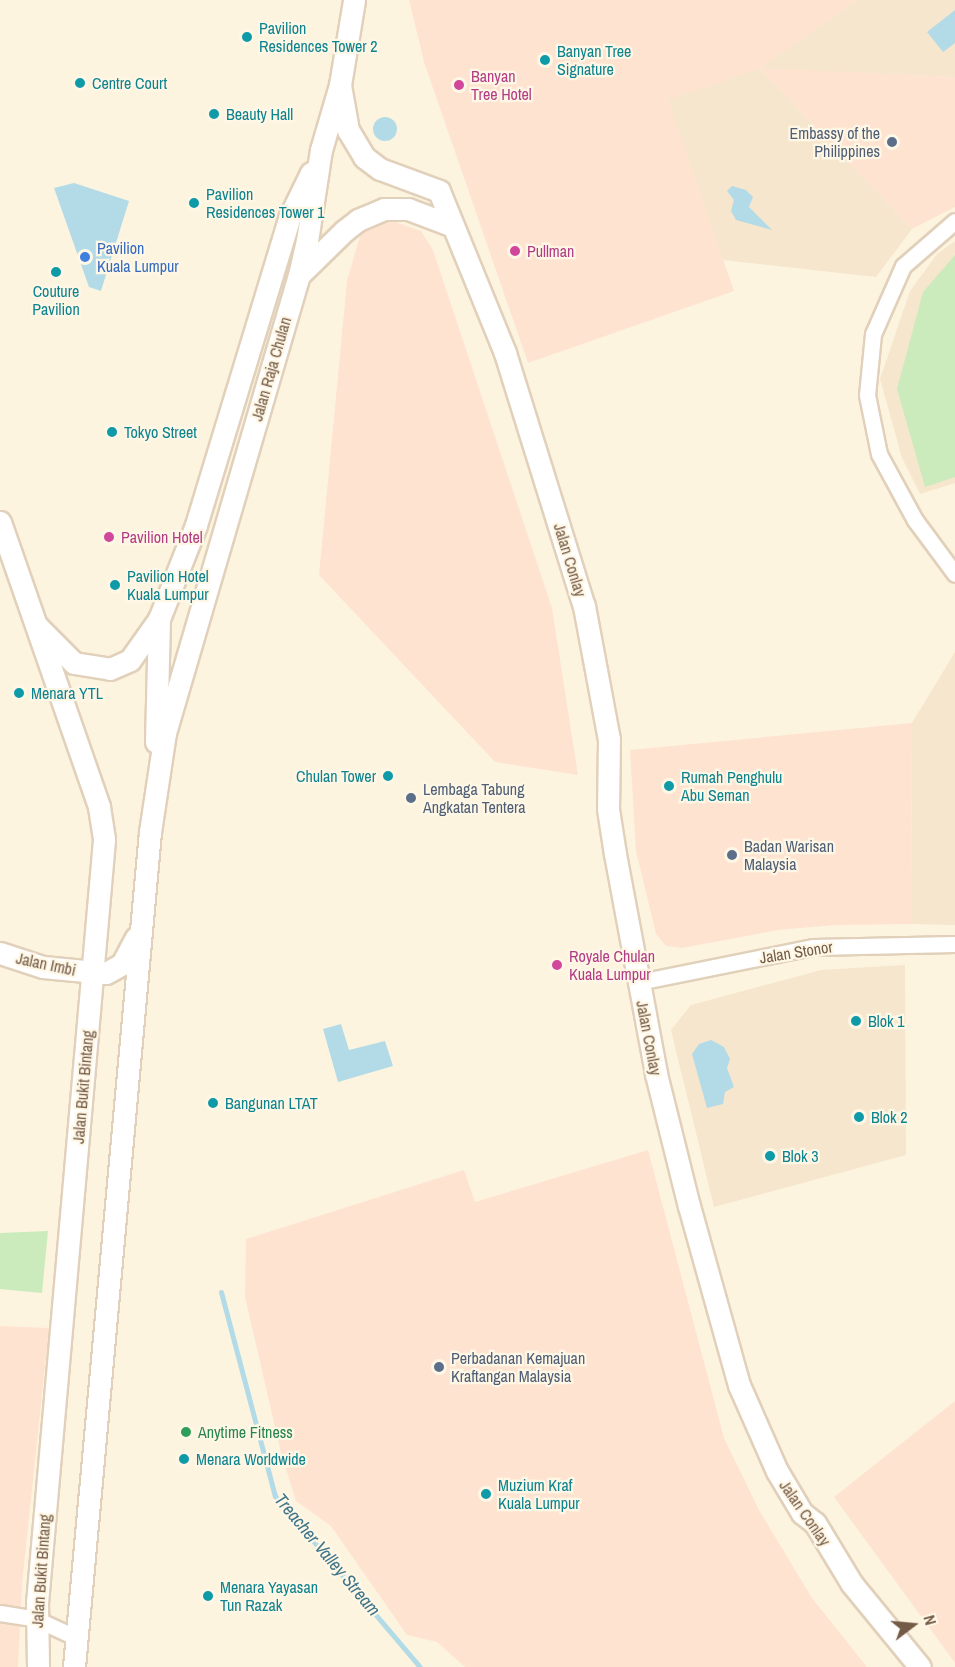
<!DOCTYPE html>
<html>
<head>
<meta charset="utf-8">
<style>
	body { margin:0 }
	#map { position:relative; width:955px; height:1667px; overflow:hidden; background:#fdf4df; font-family:"Archivo Narrow",sans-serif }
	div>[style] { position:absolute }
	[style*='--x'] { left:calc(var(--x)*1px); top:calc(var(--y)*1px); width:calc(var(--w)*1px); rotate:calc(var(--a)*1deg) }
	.residential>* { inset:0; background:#f5e6cd }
	.commercial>* { inset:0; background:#fee3d1 }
	.green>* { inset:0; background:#cbebbd }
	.water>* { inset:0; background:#b3dbe7 }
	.round { border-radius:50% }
	.stream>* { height:5px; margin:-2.5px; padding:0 2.5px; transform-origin:2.5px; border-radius:2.5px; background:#b3dbe7 }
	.roads { filter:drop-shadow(2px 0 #e1d0ba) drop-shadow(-2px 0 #e1d0ba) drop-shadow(0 2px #e1d0ba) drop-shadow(0 -2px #e1d0ba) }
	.street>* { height:15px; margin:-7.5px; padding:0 7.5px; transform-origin:7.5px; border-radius:7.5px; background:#fff }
	.secondary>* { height:21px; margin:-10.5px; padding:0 10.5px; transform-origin:10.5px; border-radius:10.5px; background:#fff }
	.dots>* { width:16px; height:16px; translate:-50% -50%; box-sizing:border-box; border:3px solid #fff7e6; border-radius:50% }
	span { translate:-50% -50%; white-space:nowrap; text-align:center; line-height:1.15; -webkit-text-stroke:4.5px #fff7e6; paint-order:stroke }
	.culture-label { font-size:16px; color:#0d838f }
	.left { translate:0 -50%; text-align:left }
	.right { translate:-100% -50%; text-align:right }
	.hotel-label { font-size:16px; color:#b23c85 }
	.service-label { font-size:16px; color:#4e5e75 }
	.shop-label { font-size:16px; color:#366cbe }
	.street-label { font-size:16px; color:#745b46 }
	.leisure-label { font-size:16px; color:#27864d }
	.water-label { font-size:18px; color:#3f7589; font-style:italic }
	.north { position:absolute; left:883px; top:1595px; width:60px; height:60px; -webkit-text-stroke:4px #fff7e6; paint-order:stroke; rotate:74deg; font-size:16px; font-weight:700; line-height:24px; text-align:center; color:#745b46 }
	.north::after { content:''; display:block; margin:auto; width:21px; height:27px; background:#745b46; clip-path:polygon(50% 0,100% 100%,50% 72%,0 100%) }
</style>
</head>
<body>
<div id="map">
	<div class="residential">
		<i style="clip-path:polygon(857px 0,955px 0,955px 77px,760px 69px,912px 229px,876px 277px,723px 260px,667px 100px,760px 68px)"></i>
		<i style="clip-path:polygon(955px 241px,955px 483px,920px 494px,902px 458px,880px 379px,910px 291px,937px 254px)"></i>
		<i style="clip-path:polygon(955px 652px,955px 925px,911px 924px,912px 723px)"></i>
		<i style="clip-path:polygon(905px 965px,906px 1155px,714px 1207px,671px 1030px,691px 1005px,821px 970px)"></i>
	</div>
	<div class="commercial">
		<i style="clip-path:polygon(409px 0,857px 0,761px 68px,955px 77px,955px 207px,912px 229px,760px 69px,668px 100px,734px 291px,528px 363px,424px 62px)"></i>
		<i style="clip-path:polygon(387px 219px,421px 231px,433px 250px,552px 608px,578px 775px,495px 762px,319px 575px,347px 281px,362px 229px)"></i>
		<i style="clip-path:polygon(912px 723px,911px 924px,836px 925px,778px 930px,682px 948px,666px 946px,656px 934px,636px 851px,630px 750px)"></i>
		<i style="clip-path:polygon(648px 1150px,724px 1438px,759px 1510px,812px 1598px,867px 1667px,465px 1667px,437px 1642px,407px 1635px,331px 1526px,296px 1501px,281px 1453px,245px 1297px,246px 1239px,464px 1170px,475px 1202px)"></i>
		<i style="clip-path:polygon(0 1326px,49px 1328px,22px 1584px,18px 1667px,0 1667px)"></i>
		<i style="clip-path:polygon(955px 1401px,955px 1663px,834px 1497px)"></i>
	</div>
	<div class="green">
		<i style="clip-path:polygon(955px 255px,955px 477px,925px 487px,897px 389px,923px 292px)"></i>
		<i style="clip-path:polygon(48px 1231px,42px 1293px,0 1289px,0 1233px)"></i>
	</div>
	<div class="water">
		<i style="clip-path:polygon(955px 10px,955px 43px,943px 52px,927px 32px)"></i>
		<i class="round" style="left:373px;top:117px;width:24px;height:24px"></i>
		<i style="clip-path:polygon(74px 183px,129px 201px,101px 291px,89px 287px,54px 188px)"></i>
		<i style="clip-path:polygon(732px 186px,746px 190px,753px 197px,749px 207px,772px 230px,736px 220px,731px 211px,734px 200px,727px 191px)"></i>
		<i style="clip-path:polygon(341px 1024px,349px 1050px,385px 1041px,393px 1066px,338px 1082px,323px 1029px)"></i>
		<i style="clip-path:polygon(711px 1040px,724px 1047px,730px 1059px,727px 1068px,734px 1087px,725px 1092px,723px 1104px,707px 1108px,692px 1054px,699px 1044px)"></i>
	</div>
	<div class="stream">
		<i style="--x:221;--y:1292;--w:211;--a:75.2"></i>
		<i style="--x:275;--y:1496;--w:224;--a:49.7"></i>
	</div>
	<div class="roads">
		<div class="street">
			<i style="--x:955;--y:221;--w:69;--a:139.1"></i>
			<i style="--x:903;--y:266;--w:74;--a:113.8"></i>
			<i style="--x:873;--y:334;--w:61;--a:95.6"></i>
			<i style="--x:867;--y:395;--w:60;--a:78.5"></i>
			<i style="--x:879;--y:454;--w:75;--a:61.4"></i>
			<i style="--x:915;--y:520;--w:67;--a:53.5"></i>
			<i style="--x:639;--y:982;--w:177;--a:-11.4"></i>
			<i style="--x:813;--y:947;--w:142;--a:-1.2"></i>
			<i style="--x:0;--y:1613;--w:36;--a:9"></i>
			<i style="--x:36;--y:1619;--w:43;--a:24.8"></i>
		</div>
		<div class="secondary">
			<i style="--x:340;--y:85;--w:46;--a:79.9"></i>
			<i style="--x:348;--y:130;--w:31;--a:59"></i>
			<i style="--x:364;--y:157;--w:20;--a:37"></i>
			<i style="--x:380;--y:169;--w:63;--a:20.4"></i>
			<i style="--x:439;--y:191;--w:175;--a:67.8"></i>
			<i style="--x:505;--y:353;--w:265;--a:72.7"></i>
			<i style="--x:584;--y:606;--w:135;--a:79.4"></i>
			<i style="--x:609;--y:739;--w:70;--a:90.8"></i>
			<i style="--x:608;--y:809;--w:46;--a:81.2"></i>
			<i style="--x:615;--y:854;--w:224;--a:79.4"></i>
			<i style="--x:656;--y:1074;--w:136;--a:76"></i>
			<i style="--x:689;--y:1206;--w:186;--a:74.4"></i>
			<i style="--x:739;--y:1385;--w:94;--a:66.2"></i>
			<i style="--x:777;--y:1471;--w:49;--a:59.2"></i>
			<i style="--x:802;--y:1513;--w:16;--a:38"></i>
			<i style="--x:815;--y:1523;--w:71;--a:58.8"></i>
			<i style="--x:852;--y:1584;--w:107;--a:50.7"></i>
			<i style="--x:299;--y:275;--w:63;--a:-44.4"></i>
			<i style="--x:344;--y:231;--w:18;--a:-38"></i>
			<i style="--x:358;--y:220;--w:28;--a:-23"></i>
			<i style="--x:384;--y:209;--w:24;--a:0"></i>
			<i style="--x:408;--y:209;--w:48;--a:20.7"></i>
			<i style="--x:0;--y:522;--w:302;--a:70.8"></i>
			<i style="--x:99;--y:807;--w:33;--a:81"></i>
			<i style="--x:104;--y:840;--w:765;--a:95.02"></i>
			<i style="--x:37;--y:1602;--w:65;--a:89.1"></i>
			<i style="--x:38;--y:627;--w:51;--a:45"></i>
			<i style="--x:74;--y:663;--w:36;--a:9"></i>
			<i style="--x:110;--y:669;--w:22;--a:-24"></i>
			<i style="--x:130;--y:660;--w:50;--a:-54.7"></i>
			<i style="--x:159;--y:619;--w:101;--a:-68.5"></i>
			<i style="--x:196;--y:525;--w:323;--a:-73.1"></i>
			<i style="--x:290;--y:216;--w:48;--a:-64"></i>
			<i style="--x:156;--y:742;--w:123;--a:-88.6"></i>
			<i style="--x:0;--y:953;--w:45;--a:18"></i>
			<i style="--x:43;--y:967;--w:63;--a:5.4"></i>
			<i style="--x:106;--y:973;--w:18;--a:-29"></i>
			<i style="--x:122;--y:964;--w:30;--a:-62"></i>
			<i style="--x:74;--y:1667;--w:838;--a:-84.8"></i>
			<i style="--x:150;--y:832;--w:100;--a:-81.4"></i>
			<i style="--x:165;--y:733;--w:477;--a:-73.7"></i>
			<i style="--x:299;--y:275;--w:35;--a:-77"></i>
			<i style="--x:307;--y:241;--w:92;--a:-81.3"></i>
			<i style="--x:321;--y:150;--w:68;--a:-73.7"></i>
			<i style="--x:340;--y:85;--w:86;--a:-80.6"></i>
		</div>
	</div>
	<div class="dots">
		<i style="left:247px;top:37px;background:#0f9aa8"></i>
		<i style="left:545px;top:60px;background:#0f9aa8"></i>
		<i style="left:80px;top:83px;background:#0f9aa8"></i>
		<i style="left:459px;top:85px;background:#d1479c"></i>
		<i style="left:214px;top:114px;background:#0f9aa8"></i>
		<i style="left:892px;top:142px;background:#5c6f8a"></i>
		<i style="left:194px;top:203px;background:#0f9aa8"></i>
		<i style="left:515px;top:251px;background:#d1479c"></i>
		<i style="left:85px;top:257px;background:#3f7fe0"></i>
		<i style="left:56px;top:272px;background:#0f9aa8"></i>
		<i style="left:112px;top:432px;background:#0f9aa8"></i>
		<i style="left:109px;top:537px;background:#d1479c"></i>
		<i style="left:115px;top:585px;background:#0f9aa8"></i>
		<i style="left:19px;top:693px;background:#0f9aa8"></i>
		<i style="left:388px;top:776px;background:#0f9aa8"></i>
		<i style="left:669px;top:786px;background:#0f9aa8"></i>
		<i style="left:411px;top:798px;background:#5c6f8a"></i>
		<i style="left:732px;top:855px;background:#5c6f8a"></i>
		<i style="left:557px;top:965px;background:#d1479c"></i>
		<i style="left:856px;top:1021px;background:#0f9aa8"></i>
		<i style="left:213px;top:1103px;background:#0f9aa8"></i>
		<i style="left:859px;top:1117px;background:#0f9aa8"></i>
		<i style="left:770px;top:1156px;background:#0f9aa8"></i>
		<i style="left:439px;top:1367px;background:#5c6f8a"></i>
		<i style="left:186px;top:1432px;background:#2e9e5b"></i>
		<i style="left:184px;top:1459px;background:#0f9aa8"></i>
		<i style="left:486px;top:1494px;background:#0f9aa8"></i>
		<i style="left:208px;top:1596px;background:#0f9aa8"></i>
	</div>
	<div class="culture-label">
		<span class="left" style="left:259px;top:37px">Pavilion<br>Residences Tower 2</span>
		<span class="left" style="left:557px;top:60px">Banyan Tree<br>Signature</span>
		<span class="left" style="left:92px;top:83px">Centre Court</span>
		<span class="left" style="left:226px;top:114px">Beauty Hall</span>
		<span class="left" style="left:206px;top:203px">Pavilion<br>Residences Tower 1</span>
		<span style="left:56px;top:300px">Couture<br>Pavilion</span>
		<span class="left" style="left:124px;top:432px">Tokyo Street</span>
		<span class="left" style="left:127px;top:585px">Pavilion Hotel<br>Kuala Lumpur</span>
		<span class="left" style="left:31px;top:693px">Menara YTL</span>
		<span class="right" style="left:376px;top:776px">Chulan Tower</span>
		<span class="left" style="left:681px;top:786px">Rumah Penghulu<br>Abu Seman</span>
		<span class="left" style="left:868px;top:1021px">Blok 1</span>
		<span class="left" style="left:225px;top:1103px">Bangunan LTAT</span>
		<span class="left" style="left:871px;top:1117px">Blok 2</span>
		<span class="left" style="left:782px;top:1156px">Blok 3</span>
		<span class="left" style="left:196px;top:1459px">Menara Worldwide</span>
		<span class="left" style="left:498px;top:1494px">Muzium Kraf<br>Kuala Lumpur</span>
		<span class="left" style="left:220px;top:1596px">Menara Yayasan<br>Tun Razak</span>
	</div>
	<div class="hotel-label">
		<span class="left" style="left:471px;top:85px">Banyan<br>Tree Hotel</span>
		<span class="left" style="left:527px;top:251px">Pullman</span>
		<span class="left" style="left:121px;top:537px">Pavilion Hotel</span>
		<span class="left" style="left:569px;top:965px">Royale Chulan<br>Kuala Lumpur</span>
	</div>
	<div class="service-label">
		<span class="right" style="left:880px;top:142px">Embassy of the<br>Philippines</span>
		<span class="left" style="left:423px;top:798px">Lembaga Tabung<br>Angkatan Tentera</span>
		<span class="left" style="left:744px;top:855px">Badan Warisan<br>Malaysia</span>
		<span class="left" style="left:451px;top:1367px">Perbadanan Kemajuan<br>Kraftangan Malaysia</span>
	</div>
	<div class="shop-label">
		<span class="left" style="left:97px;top:257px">Pavilion<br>Kuala Lumpur</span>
	</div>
	<div class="street-label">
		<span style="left:271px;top:369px;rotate:-74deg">Jalan Raja Chulan</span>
		<span style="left:570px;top:560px;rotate:73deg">Jalan Conlay</span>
		<span style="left:796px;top:952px;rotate:-9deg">Jalan Stonor</span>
		<span style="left:46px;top:964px;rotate:12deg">Jalan Imbi</span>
		<span style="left:649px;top:1038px;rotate:79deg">Jalan Conlay</span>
		<span style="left:83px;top:1087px;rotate:-85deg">Jalan Bukit Bintang</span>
		<span style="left:805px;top:1513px;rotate:55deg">Jalan Conlay</span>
		<span style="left:41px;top:1571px;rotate:-86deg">Jalan Bukit Bintang</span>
	</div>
	<div class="leisure-label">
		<span class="left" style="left:198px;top:1432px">Anytime Fitness</span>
	</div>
	<div class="water-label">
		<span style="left:327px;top:1555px;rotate:50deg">Treacher Valley Stream</span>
	</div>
	<div class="north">N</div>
</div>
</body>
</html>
